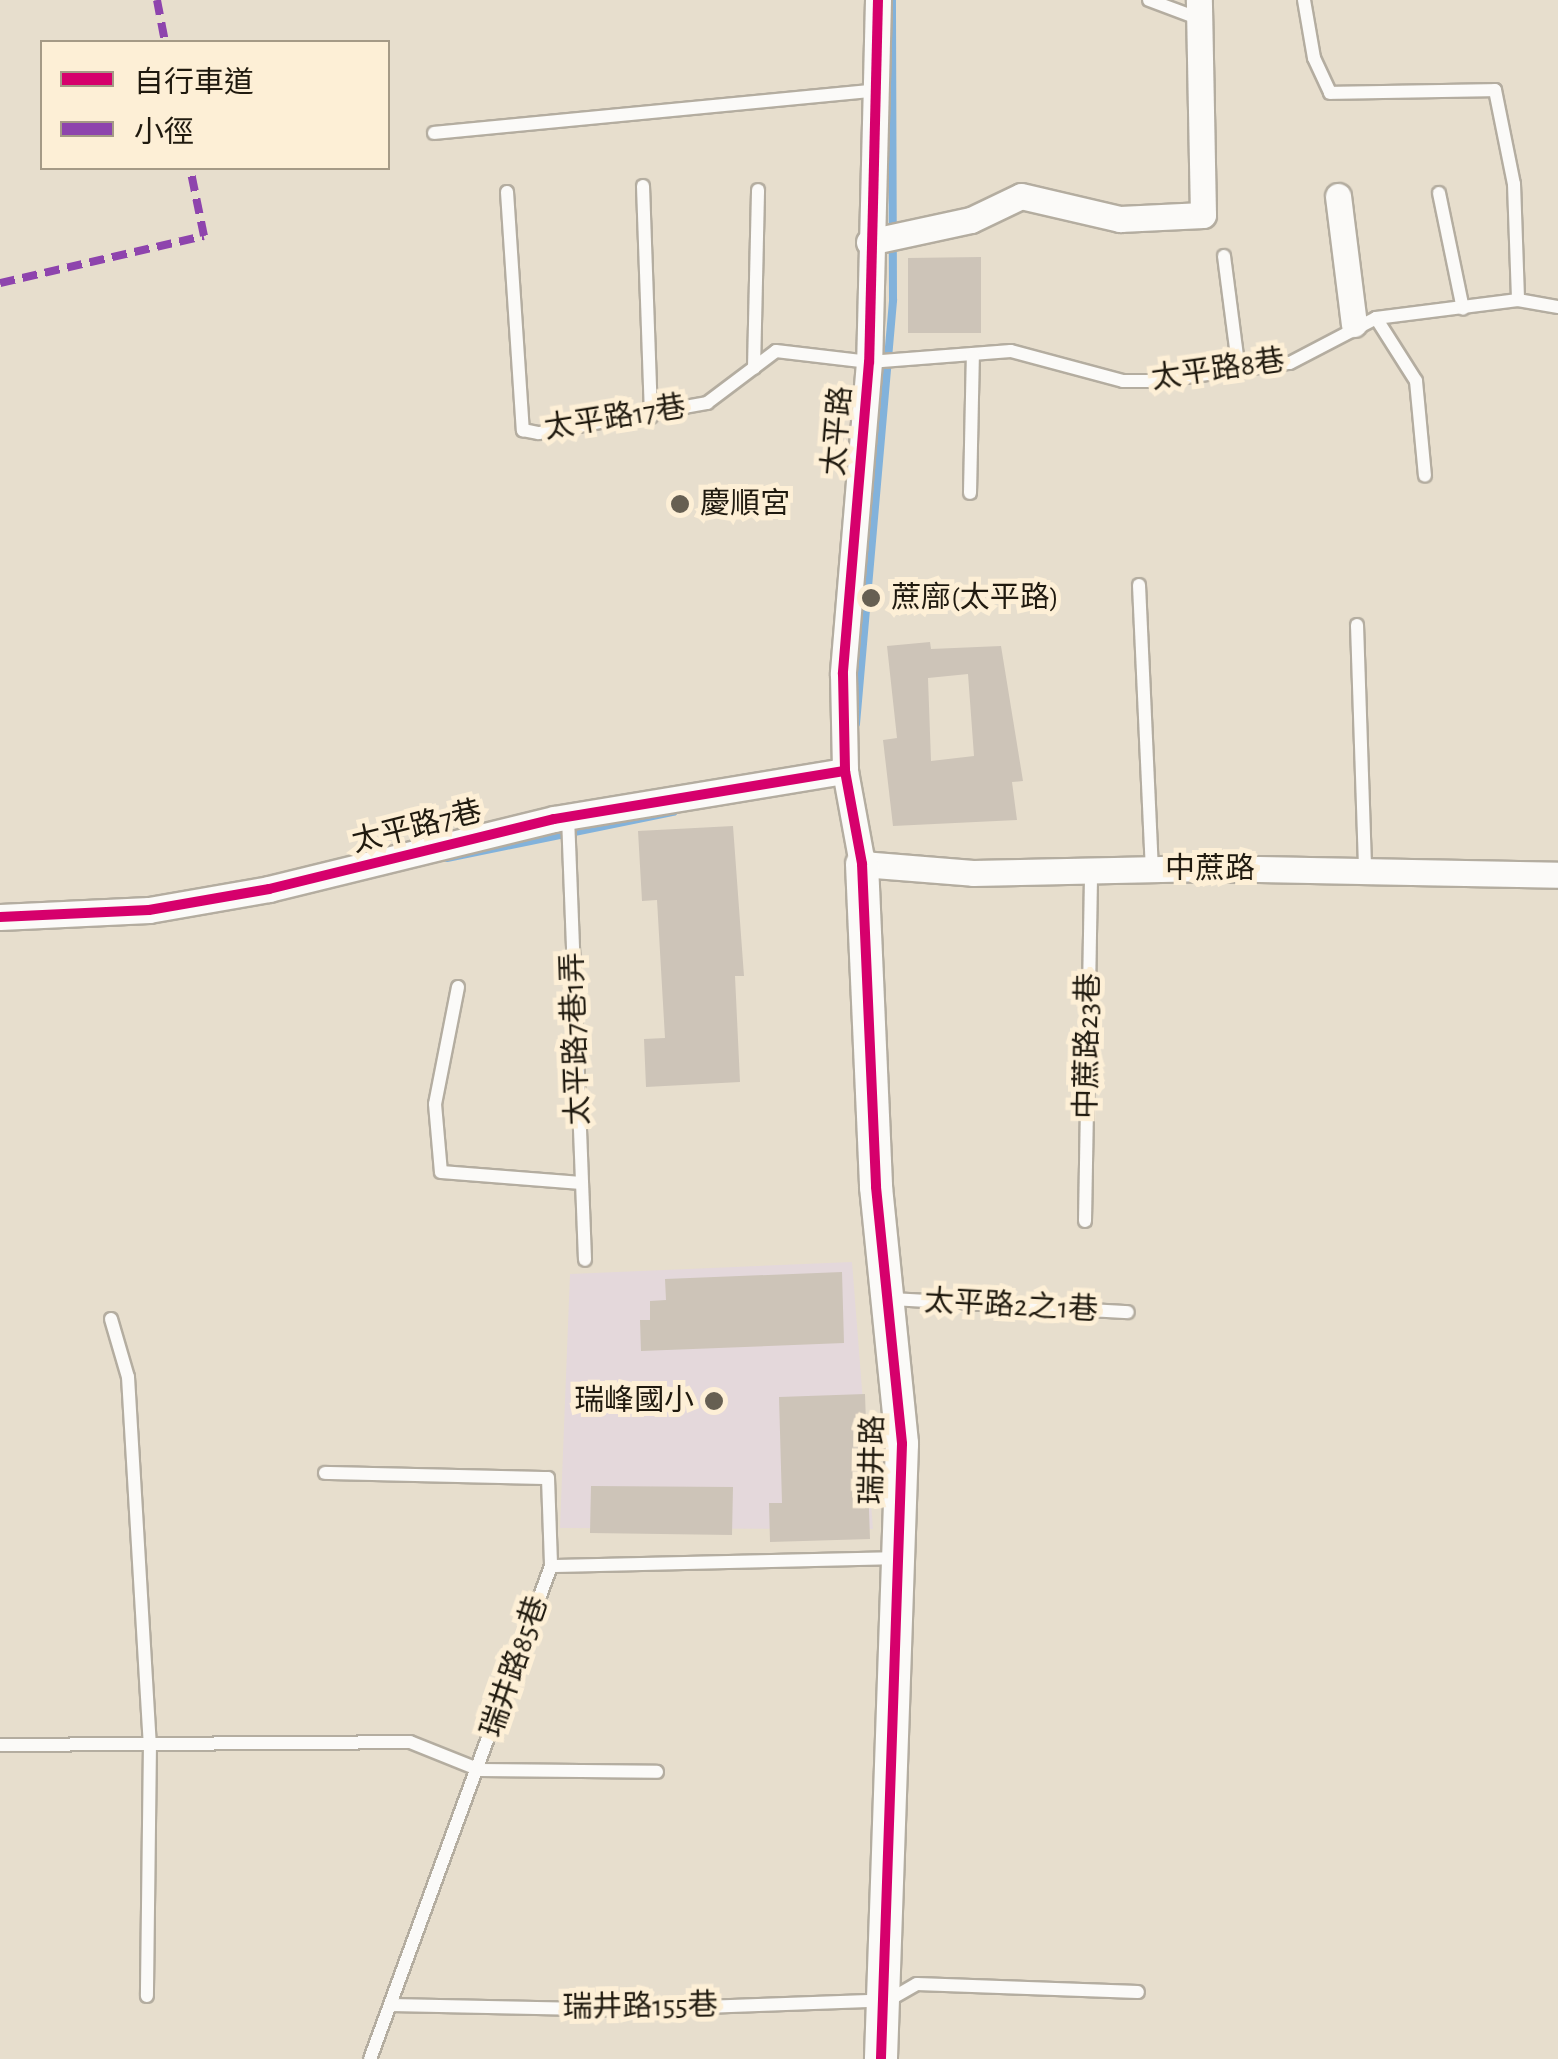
<!DOCTYPE html>
<html>
<head>
<meta charset="utf-8">
<style>
	body { margin:0 }
	#map { position:relative; width:1558px; height:2059px; overflow:hidden; background:#e7decd; font-family:"Alegreya Sans","Noto Sans TC",sans-serif }
	div>[style] { position:absolute }
	[style*='--x'] { left:calc(var(--x)*1px); top:calc(var(--y)*1px); width:calc(var(--w)*1px); rotate:calc(var(--a)*1deg) }
	.education>* { inset:0; background:#e4d8db }
	.stream>* { height:8px; margin:-4px; padding:0 4px; transform-origin:4px; border-radius:4px; background:#82b2db }
	.building>* { inset:0; background:#cdc4b8 }
	.roads { filter:drop-shadow(2px 0 #b4ada0) drop-shadow(-2px 0 #b4ada0) drop-shadow(0 2px #b4ada0) drop-shadow(0 -2px #b4ada0) }
	.service>* { height:12px; margin:-6px; padding:0 6px; transform-origin:6px; border-radius:6px; background:#fbfaf8 }
	.minor>* { height:25px; margin:-12.5px; padding:0 12.5px; transform-origin:12.5px; border-radius:12.5px; background:#fbfaf8 }
	.tertiary>* { height:32px; margin:-16px; padding:0 16px; transform-origin:16px; border-radius:16px; background:#fbfaf8 }
	.quiet>* { height:8px; margin-top:-4px; transform-origin:0; background:repeating-linear-gradient(90deg,#8e44ad 0 15px,transparent 0 23px) }
	.cycleway>* { height:10px; margin:-5px; padding:0 5px; transform-origin:5px; border-radius:5px; background:#d6006c }
	.dots>* { width:28px; height:28px; translate:-50% -50%; box-sizing:border-box; border:5px solid #fdefd6; border-radius:50% }
	span { translate:-50% -50%; white-space:nowrap; text-align:center; line-height:1.15; -webkit-text-stroke:10px #fdefd6; paint-order:stroke }
	.street-label { font-size:30px; color:#201a0f }
	.poi-label { font-size:30px; color:#201a0f }
	.left { translate:0 -50%; text-align:left }
	.right { translate:-100% -50%; text-align:right }
	.legend { position:absolute; left:40px; top:40px; width:350px; height:130px; box-sizing:border-box; background:#fdefd6; border:2px solid #a59a86; margin:0; padding:12px 18px; list-style:none; font-size:30px; color:#201a0f }
	.legend li { display:flex; align-items:center; gap:20px; height:50px }
	.legend b { width:50px; border:2px solid #a59a86 }
</style>
</head>
<body>
<div id="map">
	<div class="education">
		<i style="clip-path:polygon(852px 1262px,873px 1529px,560px 1528px,570px 1274px)"></i>
	</div>
	<div class="stream">
		<i style="--x:856;--y:724;--w:426;--a:-85"></i>
		<i style="--x:893;--y:300;--w:300;--a:-90.2"></i>
		<i style="--x:447;--y:858;--w:231;--a:-11.5"></i>
	</div>
	<div class="building">
		<i style="clip-path:polygon(981px 257px,981px 333px,908px 333px,908px 258px)"></i>
		<i style="clip-path:polygon(evenodd,930px 642px,931px 649px,1001px 646px,1023px 781px,1012px 782px,1017px 820px,893px 826px,883px 740px,897px 738px,887px 646px,930px 642px,968px 674px,974px 756px,931px 761px,928px 678px,968px 674px)"></i>
		<i style="clip-path:polygon(733px 826px,744px 976px,735px 976px,740px 1082px,646px 1087px,644px 1039px,665px 1038px,657px 900px,642px 901px,638px 831px)"></i>
		<i style="clip-path:polygon(842px 1272px,844px 1343px,641px 1351px,640px 1320px,650px 1320px,650px 1301px,666px 1300px,665px 1279px)"></i>
		<i style="clip-path:polygon(865px 1394px,870px 1539px,770px 1542px,769px 1503px,782px 1503px,779px 1397px)"></i>
		<i style="clip-path:polygon(591px 1486px,733px 1487px,732px 1535px,590px 1533px)"></i>
	</div>
	<div class="roads">
		<div class="service">
			<i style="--x:1149;--y:0;--w:54;--a:20.4"></i>
			<i style="--x:1304;--y:0;--w:59;--a:80.2"></i>
			<i style="--x:1314;--y:58;--w:38;--a:65"></i>
			<i style="--x:1330;--y:93;--w:165;--a:-1"></i>
			<i style="--x:1495;--y:90;--w:96;--a:78.6"></i>
			<i style="--x:1514;--y:184;--w:116;--a:88"></i>
			<i style="--x:434;--y:133;--w:442;--a:-5.5"></i>
			<i style="--x:643;--y:186;--w:231;--a:88"></i>
			<i style="--x:507;--y:192;--w:239;--a:86.2"></i>
			<i style="--x:523;--y:430;--w:16;--a:11"></i>
			<i style="--x:539;--y:433;--w:171;--a:-10.1"></i>
			<i style="--x:707;--y:403;--w:86;--a:-37"></i>
			<i style="--x:776;--y:351;--w:94;--a:6.7"></i>
			<i style="--x:869;--y:362;--w:142;--a:-4.4"></i>
			<i style="--x:1011;--y:351;--w:116;--a:15"></i>
			<i style="--x:1123;--y:381;--w:33;--a:0"></i>
			<i style="--x:1156;--y:381;--w:135;--a:-7.7"></i>
			<i style="--x:1290;--y:363;--w:97;--a:-27.6"></i>
			<i style="--x:1376;--y:318;--w:143;--a:-7.2"></i>
			<i style="--x:1518;--y:300;--w:41;--a:9.9"></i>
			<i style="--x:1439;--y:193;--w:118;--a:78.3"></i>
			<i style="--x:1224;--y:256;--w:117;--a:82.6"></i>
			<i style="--x:1376;--y:318;--w:75;--a:57.6"></i>
			<i style="--x:1416;--y:381;--w:95;--a:84.6"></i>
			<i style="--x:754;--y:368;--w:178;--a:-88.7"></i>
			<i style="--x:970;--y:493;--w:139;--a:-88.8"></i>
			<i style="--x:1139;--y:585;--w:284;--a:87.4"></i>
			<i style="--x:1357;--y:625;--w:246;--a:88.1"></i>
			<i style="--x:568;--y:817;--w:443;--a:87.8"></i>
			<i style="--x:458;--y:987;--w:119;--a:101.1"></i>
			<i style="--x:435;--y:1104;--w:68;--a:85"></i>
			<i style="--x:441;--y:1172;--w:141;--a:4.5"></i>
			<i style="--x:1085;--y:1221;--w:351;--a:-89"></i>
			<i style="--x:893;--y:1299;--w:235;--a:3.2"></i>
			<i style="--x:111;--y:1319;--w:60;--a:73.7"></i>
			<i style="--x:128;--y:1377;--w:367;--a:86.6"></i>
			<i style="--x:150;--y:1743;--w:253;--a:90.7"></i>
			<i style="--x:325;--y:1473;--w:223;--a:1.3"></i>
			<i style="--x:548;--y:1478;--w:88;--a:88"></i>
			<i style="--x:551;--y:1566;--w:525;--a:110.16"></i>
			<i style="--x:551;--y:1566;--w:344;--a:-1.3"></i>
			<i style="--x:0;--y:1745;--w:410;--a:-0.4"></i>
			<i style="--x:410;--y:1742;--w:75;--a:21.8"></i>
			<i style="--x:480;--y:1770;--w:177;--a:0.6"></i>
			<i style="--x:391;--y:2005;--w:230;--a:1.2"></i>
			<i style="--x:621;--y:2010;--w:268;--a:-2.1"></i>
			<i style="--x:889;--y:2000;--w:32;--a:-30"></i>
			<i style="--x:917;--y:1984;--w:221;--a:2.1"></i>
		</div>
		<div class="minor">
			<i style="--x:878;--y:0;--w:362;--a:91.4"></i>
			<i style="--x:869;--y:362;--w:313;--a:94.8"></i>
			<i style="--x:843;--y:674;--w:97;--a:88.8"></i>
			<i style="--x:845;--y:771;--w:95;--a:79.6"></i>
			<i style="--x:862;--y:864;--w:111;--a:4.6"></i>
			<i style="--x:973;--y:873;--w:235;--a:-1.2"></i>
			<i style="--x:1208;--y:868;--w:350;--a:1.1"></i>
			<i style="--x:1338;--y:196;--w:129;--a:82.9"></i>
			<i style="--x:869;--y:242;--w:104;--a:-12.2"></i>
			<i style="--x:971;--y:220;--w:55;--a:-25.6"></i>
			<i style="--x:1021;--y:196;--w:102;--a:13.1"></i>
			<i style="--x:1120;--y:219;--w:83;--a:-2.8"></i>
			<i style="--x:1203;--y:215;--w:215;--a:-91.1"></i>
			<i style="--x:0;--y:917;--w:149;--a:-2.7"></i>
			<i style="--x:149;--y:910;--w:122;--a:-9.9"></i>
			<i style="--x:269;--y:889;--w:293;--a:-13.8"></i>
			<i style="--x:554;--y:819;--w:295;--a:-9.4"></i>
		</div>
		<div class="tertiary">
			<i style="--x:862;--y:864;--w:323;--a:87.5"></i>
			<i style="--x:876;--y:1187;--w:258;--a:84.2"></i>
			<i style="--x:902;--y:1444;--w:615;--a:91.96"></i>
		</div>
	</div>
	<div class="quiet">
		<i style="--x:157;--y:0;--w:43;--a:79.2"></i>
		<i style="--x:0;--y:283;--w:209;--a:-13"></i>
		<i style="--x:204;--y:236;--w:69;--a:-101.6"></i>
	</div>
	<div class="cycleway">
		<i style="--x:878;--y:0;--w:362;--a:91.4"></i>
		<i style="--x:869;--y:362;--w:313;--a:94.8"></i>
		<i style="--x:843;--y:674;--w:97;--a:88.8"></i>
		<i style="--x:845;--y:771;--w:95;--a:79.6"></i>
		<i style="--x:862;--y:864;--w:323;--a:87.5"></i>
		<i style="--x:876;--y:1187;--w:258;--a:84.2"></i>
		<i style="--x:902;--y:1444;--w:615;--a:91.96"></i>
		<i style="--x:0;--y:917;--w:149;--a:-2.7"></i>
		<i style="--x:149;--y:910;--w:122;--a:-9.9"></i>
		<i style="--x:269;--y:889;--w:293;--a:-13.8"></i>
		<i style="--x:554;--y:819;--w:295;--a:-9.4"></i>
	</div>
	<div class="dots">
		<i style="left:680px;top:504px;background:#665f52"></i>
		<i style="left:871px;top:598px;background:#665f52"></i>
		<i style="left:714px;top:1401px;background:#665f52"></i>
	</div>
	<div class="street-label">
		<span style="left:1218px;top:370px;rotate:-8deg">太平路8巷</span>
		<span style="left:615px;top:418px;rotate:-9deg">太平路17巷</span>
		<span style="left:838px;top:431px;rotate:-85deg">太平路</span>
		<span style="left:417px;top:827px;rotate:-14deg">太平路7巷</span>
		<span style="left:1210px;top:869px">中蔗路</span>
		<span style="left:576px;top:1039px;rotate:-92deg">太平路7巷1弄</span>
		<span style="left:1088px;top:1046px;rotate:-89deg">中蔗路23巷</span>
		<span style="left:1011px;top:1306px;rotate:3deg">太平路2之1巷</span>
		<span style="left:873px;top:1460px;rotate:-89deg">瑞井路</span>
		<span style="left:515px;top:1667px;rotate:-71deg">瑞井路85巷</span>
		<span style="left:640px;top:2007px;rotate:-1deg">瑞井路155巷</span>
	</div>
	<div class="poi-label">
		<span class="left" style="left:700px;top:504px">慶順宮</span>
		<span class="left" style="left:891px;top:598px">蔗廍(太平路)</span>
		<span class="right" style="left:694px;top:1401px">瑞峰國小</span>
	</div>
	<ul class="legend">
	<li><b style="height:12px;background:#d6006c"></b>自行車道</li>
	<li><b style="height:12px;background:#8e44ad"></b>小徑</li>
	</ul>
</div>
</body>
</html>
